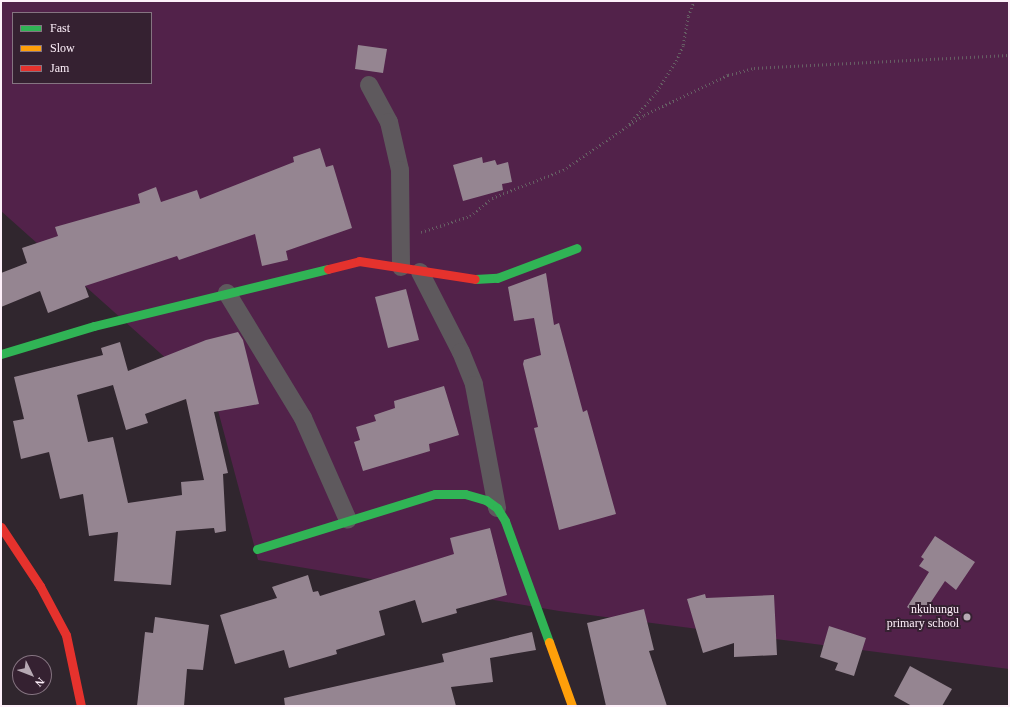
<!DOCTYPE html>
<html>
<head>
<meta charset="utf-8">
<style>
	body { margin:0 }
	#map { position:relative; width:1010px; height:707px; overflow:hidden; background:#30262e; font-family:Georgia,serif }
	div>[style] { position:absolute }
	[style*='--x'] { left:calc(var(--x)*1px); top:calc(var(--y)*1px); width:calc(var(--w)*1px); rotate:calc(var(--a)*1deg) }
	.green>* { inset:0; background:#52224a }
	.building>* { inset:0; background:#958591 }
	.path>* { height:2.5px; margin-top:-1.25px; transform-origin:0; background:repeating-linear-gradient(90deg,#665f64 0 1px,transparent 0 4px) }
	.street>* { height:18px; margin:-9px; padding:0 9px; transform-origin:9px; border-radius:9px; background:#5e595d }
	.fast>* { height:9px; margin:-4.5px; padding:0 4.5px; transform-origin:4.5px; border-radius:4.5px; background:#30b455 }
	.slow>* { height:9px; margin:-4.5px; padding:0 4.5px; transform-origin:4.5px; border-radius:4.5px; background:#ff9f0a }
	.jam>* { height:9px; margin:-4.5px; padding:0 4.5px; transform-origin:4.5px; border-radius:4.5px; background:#e5322d }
	.dots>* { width:11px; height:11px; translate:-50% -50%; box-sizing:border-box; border:2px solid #352131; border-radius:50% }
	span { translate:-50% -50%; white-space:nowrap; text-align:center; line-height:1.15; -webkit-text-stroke:4px #352131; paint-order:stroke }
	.poi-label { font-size:12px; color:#fef0fa }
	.right { translate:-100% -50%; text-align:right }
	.frame { position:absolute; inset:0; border:2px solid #fef0fa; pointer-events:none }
	.legend { position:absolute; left:12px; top:12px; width:140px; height:72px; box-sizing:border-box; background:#352131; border:1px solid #857481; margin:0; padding:5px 7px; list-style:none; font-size:12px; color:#fef0fa }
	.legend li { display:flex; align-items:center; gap:8px; height:20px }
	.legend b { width:20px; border:1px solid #857481 }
	.north { position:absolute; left:12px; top:655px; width:40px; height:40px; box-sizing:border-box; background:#352131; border:1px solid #857481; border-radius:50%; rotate:133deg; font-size:11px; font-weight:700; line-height:16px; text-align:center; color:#fef0fa }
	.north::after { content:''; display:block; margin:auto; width:14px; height:18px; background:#b6a9b3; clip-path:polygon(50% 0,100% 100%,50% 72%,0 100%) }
</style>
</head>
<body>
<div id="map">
	<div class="green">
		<i style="clip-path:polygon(evenodd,1px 1px,1009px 1px,1009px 669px,559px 611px,258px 560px,216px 403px,1px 211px,1px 1px,13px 13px,151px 13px,151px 83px,13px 83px,13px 13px)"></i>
	</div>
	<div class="building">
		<i style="clip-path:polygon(358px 45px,387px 49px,383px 73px,355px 69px)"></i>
		<i style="clip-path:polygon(320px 148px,326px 167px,333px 165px,352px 228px,286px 251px,288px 260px,262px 266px,255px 234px,179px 260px,177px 256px,85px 286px,89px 297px,48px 313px,40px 291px,1px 307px,1px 273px,27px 263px,22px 248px,58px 236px,55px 227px,140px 203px,138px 194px,156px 187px,161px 202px,197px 190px,200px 199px,294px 162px,293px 157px)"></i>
		<i style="clip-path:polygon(482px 157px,483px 163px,495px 160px,497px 165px,508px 162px,512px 182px,502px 184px,503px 190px,463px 201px,453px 165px)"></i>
		<i style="clip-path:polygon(546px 273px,554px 325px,559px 323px,583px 412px,587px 410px,616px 514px,559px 530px,534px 428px,538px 427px,523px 364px,524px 360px,541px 355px,534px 318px,514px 321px,508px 287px)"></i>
		<i style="clip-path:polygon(406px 289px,419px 340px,388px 348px,375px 297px)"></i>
		<i style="clip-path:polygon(evenodd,238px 332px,243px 340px,259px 404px,214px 412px,228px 473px,223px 474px,226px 531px,215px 533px,214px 528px,176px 531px,171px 585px,114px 581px,118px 532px,89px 536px,83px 494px,60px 499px,49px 452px,21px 459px,13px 421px,24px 419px,14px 377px,103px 355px,101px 348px,120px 342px,128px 371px,206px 340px,238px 332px,113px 385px,126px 430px,148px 423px,145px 414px,186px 399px,204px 480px,181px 482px,182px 495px,128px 503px,113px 437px,88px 442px,77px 395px,113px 385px)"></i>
		<i style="clip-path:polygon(444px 386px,459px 435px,429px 444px,430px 451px,363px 471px,354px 442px,360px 440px,356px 427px,376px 421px,374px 415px,395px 408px,394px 401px)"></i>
		<i style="clip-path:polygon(490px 528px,507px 595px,456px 609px,457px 613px,422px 623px,415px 600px,379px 611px,385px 635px,336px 650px,337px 654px,289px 668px,284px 650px,235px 664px,220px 615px,277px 598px,272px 587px,308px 575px,313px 592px,318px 591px,320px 596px,454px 554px,450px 538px)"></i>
		<i style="clip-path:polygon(935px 536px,975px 562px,956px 590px,945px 581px,921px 617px,907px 607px,929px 572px,919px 566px,924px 559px,921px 557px)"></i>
		<i style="clip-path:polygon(705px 594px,706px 598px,774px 595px,777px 655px,734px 657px,734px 643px,703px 653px,687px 599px)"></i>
		<i style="clip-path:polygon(644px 609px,654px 650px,649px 651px,667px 706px,606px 706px,587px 623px)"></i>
		<i style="clip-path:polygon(155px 617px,209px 625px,203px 670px,187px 669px,184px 706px,137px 706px,145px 632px,153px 633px)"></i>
		<i style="clip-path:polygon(829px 626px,866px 638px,854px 676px,835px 670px,838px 663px,820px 657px)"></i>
		<i style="clip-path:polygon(532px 632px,536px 650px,490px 658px,493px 682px,451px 687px,456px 706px,285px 706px,284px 698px,444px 662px,442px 654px)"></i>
		<i style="clip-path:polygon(910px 666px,952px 689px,942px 706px,912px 706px,894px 696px)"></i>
	</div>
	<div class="path">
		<i style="--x:629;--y:124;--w:43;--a:-49.7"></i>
		<i style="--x:657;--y:91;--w:36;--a:-58"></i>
		<i style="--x:676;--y:61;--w:17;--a:-66"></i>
		<i style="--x:683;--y:45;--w:29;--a:-80"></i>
		<i style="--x:688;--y:16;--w:16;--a:-68"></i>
		<i style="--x:421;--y:232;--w:52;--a:-18.1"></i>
		<i style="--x:470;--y:216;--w:28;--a:-39"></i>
		<i style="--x:492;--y:198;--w:76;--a:-21.5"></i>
		<i style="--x:563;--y:170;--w:98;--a:-34.2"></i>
		<i style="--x:644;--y:115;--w:93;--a:-25.5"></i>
		<i style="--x:728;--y:75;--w:27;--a:-15"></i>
		<i style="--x:754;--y:68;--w:255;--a:-2.9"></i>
	</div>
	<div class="street">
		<i style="--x:369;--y:85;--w:42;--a:61.6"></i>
		<i style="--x:389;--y:122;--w:49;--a:77.1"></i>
		<i style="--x:400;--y:170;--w:97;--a:89.4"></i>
		<i style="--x:420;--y:272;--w:90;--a:62.9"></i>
		<i style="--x:461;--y:352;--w:35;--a:68"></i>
		<i style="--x:474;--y:385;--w:125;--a:79.4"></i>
		<i style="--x:227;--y:293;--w:146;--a:58.7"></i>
		<i style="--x:303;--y:418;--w:111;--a:66.2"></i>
	</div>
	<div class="fast">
		<i style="--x:475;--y:279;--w:22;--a:-3"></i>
		<i style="--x:497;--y:278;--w:85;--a:-20.6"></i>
		<i style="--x:1;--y:354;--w:97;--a:-16.8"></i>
		<i style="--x:94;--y:326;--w:241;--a:-13.7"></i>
		<i style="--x:257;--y:549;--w:186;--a:-17.2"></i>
		<i style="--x:435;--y:494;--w:30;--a:0"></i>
		<i style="--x:465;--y:494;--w:22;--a:16"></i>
		<i style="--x:486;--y:500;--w:14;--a:36"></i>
		<i style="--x:497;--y:508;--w:15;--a:58"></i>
		<i style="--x:505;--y:521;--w:129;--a:70"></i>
	</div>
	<div class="slow">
		<i style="--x:549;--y:642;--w:68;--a:70.2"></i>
	</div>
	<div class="jam">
		<i style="--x:328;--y:269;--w:32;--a:-14"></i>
		<i style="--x:359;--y:261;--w:117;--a:8.8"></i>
		<i style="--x:1;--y:527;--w:71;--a:56.5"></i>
		<i style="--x:40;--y:586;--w:55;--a:62"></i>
		<i style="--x:66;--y:635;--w:73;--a:78.1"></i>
	</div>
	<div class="dots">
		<i style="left:967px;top:617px;background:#b6a9b3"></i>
	</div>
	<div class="poi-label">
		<span class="right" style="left:959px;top:617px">nkuhungu<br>primary school</span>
	</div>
	<div class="frame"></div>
	<ul class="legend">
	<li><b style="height:5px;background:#30b455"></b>Fast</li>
	<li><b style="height:5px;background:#ff9f0a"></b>Slow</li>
	<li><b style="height:5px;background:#e5322d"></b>Jam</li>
	</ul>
	<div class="north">N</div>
</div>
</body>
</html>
